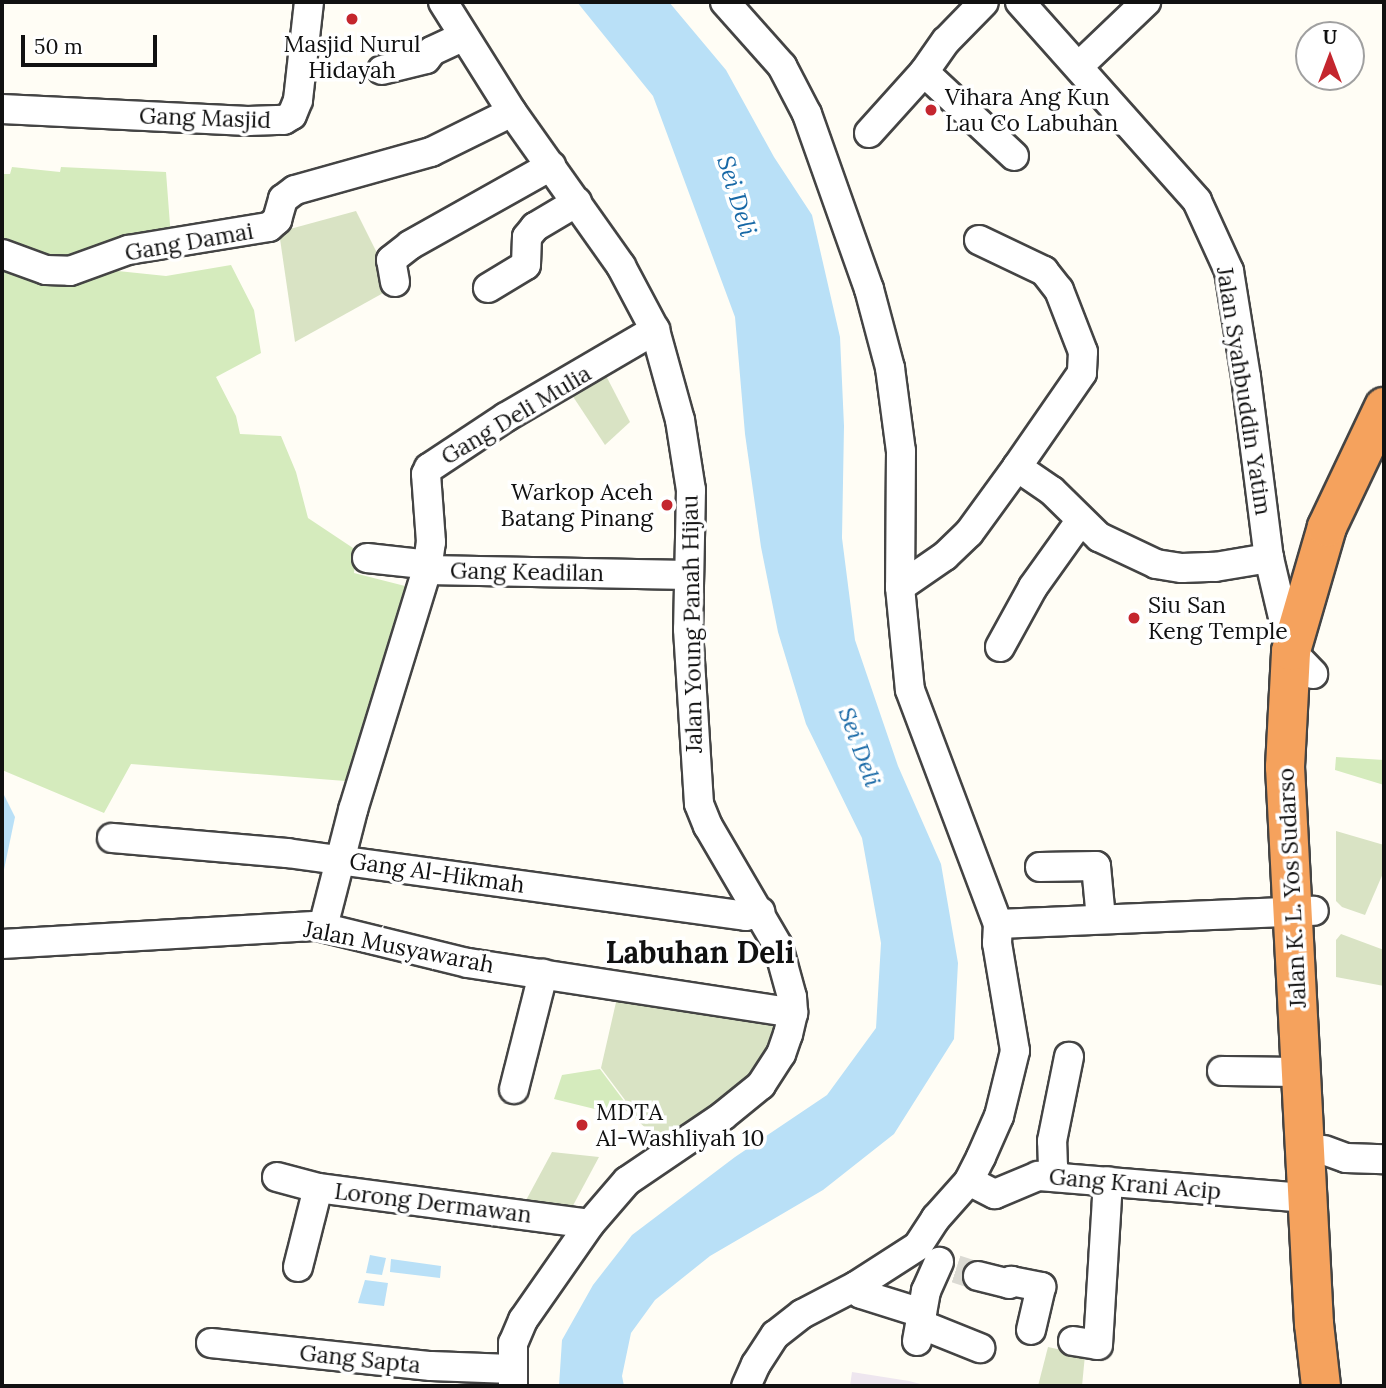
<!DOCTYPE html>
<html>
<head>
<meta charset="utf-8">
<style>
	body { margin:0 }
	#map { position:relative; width:1386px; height:1388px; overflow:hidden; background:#fffdf5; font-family:Lora,serif }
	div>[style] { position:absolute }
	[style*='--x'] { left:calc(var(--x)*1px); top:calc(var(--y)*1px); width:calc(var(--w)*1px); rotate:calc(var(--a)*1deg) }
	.industrial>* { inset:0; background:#eee6ef }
	.green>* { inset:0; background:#d5ebbd }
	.cemetery>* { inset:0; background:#d9e3c4 }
	.water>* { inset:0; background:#b9e0f7 }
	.minor-tunnel>* { height:28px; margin-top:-14px; transform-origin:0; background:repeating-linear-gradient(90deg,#dbdad3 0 28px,transparent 0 42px) }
	.roads { filter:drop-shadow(2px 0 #444) drop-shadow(-2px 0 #444) drop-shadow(0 2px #444) drop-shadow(0 -2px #444) }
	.minor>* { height:28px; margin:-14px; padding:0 14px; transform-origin:14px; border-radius:14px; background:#fff }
	.highway>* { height:38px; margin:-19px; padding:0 19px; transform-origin:19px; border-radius:19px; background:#f5a25d }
	.dots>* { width:19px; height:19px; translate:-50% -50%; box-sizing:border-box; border:4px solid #fff; border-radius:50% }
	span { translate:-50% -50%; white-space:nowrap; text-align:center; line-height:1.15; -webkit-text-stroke:7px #fff; paint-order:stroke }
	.poi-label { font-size:23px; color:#111 }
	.left { translate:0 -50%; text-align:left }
	.right { translate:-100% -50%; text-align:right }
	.street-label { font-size:23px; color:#111 }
	.water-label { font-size:24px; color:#1768a6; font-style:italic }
	.district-label { font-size:30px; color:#111; font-weight:700 }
	.frame { position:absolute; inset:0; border:4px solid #111; pointer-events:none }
	.north { position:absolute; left:1295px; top:21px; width:70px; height:70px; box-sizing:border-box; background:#fff; border:2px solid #a0a0a0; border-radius:50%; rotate:0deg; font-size:19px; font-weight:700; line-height:28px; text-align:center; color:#111 }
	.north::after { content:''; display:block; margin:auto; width:24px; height:32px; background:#c4262e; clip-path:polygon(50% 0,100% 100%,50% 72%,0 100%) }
	.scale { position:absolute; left:21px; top:35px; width:136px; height:32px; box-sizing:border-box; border:4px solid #111; border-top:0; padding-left:9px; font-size:21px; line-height:24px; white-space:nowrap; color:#111; -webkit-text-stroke:5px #fff; paint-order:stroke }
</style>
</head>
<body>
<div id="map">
	<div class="industrial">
		<i style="clip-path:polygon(852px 1372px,909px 1381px,928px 1386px,850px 1386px)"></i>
	</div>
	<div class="green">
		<i style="clip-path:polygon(12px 167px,60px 172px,61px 167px,166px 172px,171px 238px,71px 266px,2px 249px,2px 174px,10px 174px)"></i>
		<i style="clip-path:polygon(2px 259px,166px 276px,231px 265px,254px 310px,261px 353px,216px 377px,236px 416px,240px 434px,281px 436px,296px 472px,308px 518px,356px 550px,354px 573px,405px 586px,345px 781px,131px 764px,104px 813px,2px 770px)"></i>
		<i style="clip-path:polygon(1336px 757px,1384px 760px,1384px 785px,1335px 770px)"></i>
		<i style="clip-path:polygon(600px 1069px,624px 1101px,615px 1114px,554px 1099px,562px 1075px)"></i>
	</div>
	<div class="cemetery">
		<i style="clip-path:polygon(356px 211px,394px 287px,295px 342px,279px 232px)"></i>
		<i style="clip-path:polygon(602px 368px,630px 422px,605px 445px,568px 389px)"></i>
		<i style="clip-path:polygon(1336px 831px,1384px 845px,1384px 871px,1365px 915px,1342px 907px,1336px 901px)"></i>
		<i style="clip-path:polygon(1341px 934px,1384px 950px,1384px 986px,1336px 977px,1336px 940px)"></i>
		<i style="clip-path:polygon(619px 989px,782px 1017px,773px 1044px,750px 1082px,665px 1145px,622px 1107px,625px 1100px,601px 1068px)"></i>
		<i style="clip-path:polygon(552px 1152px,599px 1157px,569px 1213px,524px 1204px)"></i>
		<i style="clip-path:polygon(1048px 1347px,1085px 1355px,1082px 1386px,1038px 1386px)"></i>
	</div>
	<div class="water">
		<i style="clip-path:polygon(577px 2px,669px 2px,726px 70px,774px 157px,812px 215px,840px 337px,844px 426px,842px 538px,855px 640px,898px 766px,941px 864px,958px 963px,954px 1039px,894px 1134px,823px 1190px,710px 1256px,655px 1300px,631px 1333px,622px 1376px,624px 1386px,559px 1386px,562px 1340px,593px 1285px,632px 1235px,735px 1157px,827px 1095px,876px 1028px,881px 943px,862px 838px,806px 724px,778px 632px,761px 547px,745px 434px,735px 317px,653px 96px)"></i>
		<i style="clip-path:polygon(2px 791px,15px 817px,2px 879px)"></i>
		<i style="clip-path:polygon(370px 1255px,386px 1258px,382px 1275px,366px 1273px)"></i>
		<i style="clip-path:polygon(391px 1259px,441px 1266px,440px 1278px,390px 1272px)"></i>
		<i style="clip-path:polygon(365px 1280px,388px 1283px,384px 1306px,358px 1303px)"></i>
	</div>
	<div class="minor-tunnel">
		<i style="--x:956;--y:1269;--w:23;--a:18"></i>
	</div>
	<div class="roads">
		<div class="minor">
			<i style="--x:443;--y:2;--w:130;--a:57.9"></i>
			<i style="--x:512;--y:112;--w:189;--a:54.7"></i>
			<i style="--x:621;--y:266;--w:72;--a:62"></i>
			<i style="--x:655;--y:330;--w:93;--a:74.5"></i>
			<i style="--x:680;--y:420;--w:71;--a:81.1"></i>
			<i style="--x:691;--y:490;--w:139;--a:91.2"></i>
			<i style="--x:688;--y:629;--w:175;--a:86.4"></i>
			<i style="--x:699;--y:804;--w:24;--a:68"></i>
			<i style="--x:708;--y:826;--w:139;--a:59.7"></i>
			<i style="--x:778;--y:946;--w:53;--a:74.6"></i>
			<i style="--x:792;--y:997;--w:16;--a:86"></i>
			<i style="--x:793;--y:1013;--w:22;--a:103"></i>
			<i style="--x:788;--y:1034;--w:21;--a:109"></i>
			<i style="--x:781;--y:1054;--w:37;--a:123"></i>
			<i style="--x:761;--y:1085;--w:49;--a:140.8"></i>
			<i style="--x:723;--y:1116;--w:116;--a:145.9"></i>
			<i style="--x:627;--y:1181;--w:57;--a:130.7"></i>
			<i style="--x:590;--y:1224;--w:117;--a:124.9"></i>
			<i style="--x:523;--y:1320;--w:25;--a:113"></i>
			<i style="--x:513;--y:1343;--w:43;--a:90"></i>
			<i style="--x:725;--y:2;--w:86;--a:48.3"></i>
			<i style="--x:782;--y:66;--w:54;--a:62.5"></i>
			<i style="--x:807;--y:114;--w:186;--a:70.5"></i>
			<i style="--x:869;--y:289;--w:82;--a:75.1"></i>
			<i style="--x:890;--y:368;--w:84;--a:82.5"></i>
			<i style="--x:901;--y:451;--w:136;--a:90.4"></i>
			<i style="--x:900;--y:587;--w:103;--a:84.5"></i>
			<i style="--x:910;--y:690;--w:250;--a:69.4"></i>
			<i style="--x:998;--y:924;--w:19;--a:93"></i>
			<i style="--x:997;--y:943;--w:109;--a:80.5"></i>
			<i style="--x:1015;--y:1051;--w:67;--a:103.8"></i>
			<i style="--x:999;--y:1116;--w:45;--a:113.7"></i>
			<i style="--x:981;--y:1157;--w:27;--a:117"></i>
			<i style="--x:969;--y:1181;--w:50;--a:131.7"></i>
			<i style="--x:936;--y:1218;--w:33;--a:123"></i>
			<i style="--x:918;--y:1246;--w:74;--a:147.2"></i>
			<i style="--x:856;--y:1286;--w:61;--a:152.6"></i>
			<i style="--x:802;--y:1314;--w:34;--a:142"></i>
			<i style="--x:775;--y:1335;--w:35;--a:123"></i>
			<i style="--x:756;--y:1364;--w:24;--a:114"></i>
			<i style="--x:1020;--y:2;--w:266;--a:48.3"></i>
			<i style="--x:1197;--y:201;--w:77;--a:65.4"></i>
			<i style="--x:1229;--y:271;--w:107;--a:80.9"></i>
			<i style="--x:1246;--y:377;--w:182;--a:82.8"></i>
			<i style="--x:1269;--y:558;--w:96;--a:76.7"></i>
			<i style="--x:1291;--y:651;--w:32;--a:46"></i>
			<i style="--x:1079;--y:66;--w:93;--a:-43.7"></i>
			<i style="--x:382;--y:70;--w:45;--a:-14"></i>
			<i style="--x:426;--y:59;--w:10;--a:-53"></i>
			<i style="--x:432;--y:51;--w:35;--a:-25"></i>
			<i style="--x:924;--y:72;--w:123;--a:43"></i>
			<i style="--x:2;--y:109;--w:246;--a:2.8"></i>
			<i style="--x:248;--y:121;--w:36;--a:-2"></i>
			<i style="--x:284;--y:120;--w:9;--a:-32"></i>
			<i style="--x:292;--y:115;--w:16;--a:-68"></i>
			<i style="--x:298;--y:100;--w:99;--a:-83.6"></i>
			<i style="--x:869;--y:133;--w:82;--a:-48"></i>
			<i style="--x:924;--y:72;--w:38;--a:-55"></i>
			<i style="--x:946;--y:41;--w:54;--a:-45.7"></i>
			<i style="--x:979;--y:240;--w:72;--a:25.5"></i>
			<i style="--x:1044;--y:271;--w:24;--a:52"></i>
			<i style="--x:1059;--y:290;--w:66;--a:68.8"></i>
			<i style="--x:1083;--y:352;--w:21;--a:93"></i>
			<i style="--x:1082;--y:373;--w:114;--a:124.7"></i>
			<i style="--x:1017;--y:467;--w:42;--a:34.4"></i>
			<i style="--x:1052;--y:491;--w:66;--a:44.4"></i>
			<i style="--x:1099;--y:537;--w:63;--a:25.3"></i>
			<i style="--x:1156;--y:564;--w:26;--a:9"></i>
			<i style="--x:1182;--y:568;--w:33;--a:-2"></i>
			<i style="--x:1215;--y:567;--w:55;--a:-9.5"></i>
			<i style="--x:2;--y:254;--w:47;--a:20"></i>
			<i style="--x:46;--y:270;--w:24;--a:2"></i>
			<i style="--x:70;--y:271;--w:62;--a:-19.9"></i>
			<i style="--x:128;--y:250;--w:143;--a:-9.3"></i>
			<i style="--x:269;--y:227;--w:11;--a:-41"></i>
			<i style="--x:277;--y:220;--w:22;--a:-74"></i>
			<i style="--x:283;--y:199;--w:15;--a:-37"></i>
			<i style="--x:295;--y:190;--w:141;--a:-15.6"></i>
			<i style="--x:431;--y:152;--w:90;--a:-26.3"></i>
			<i style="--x:395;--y:282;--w:22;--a:-100"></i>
			<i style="--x:391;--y:260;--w:24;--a:-38"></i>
			<i style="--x:410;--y:245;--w:162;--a:-29.3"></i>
			<i style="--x:488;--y:288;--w:44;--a:-31.2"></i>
			<i style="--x:526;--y:265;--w:28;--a:-88"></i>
			<i style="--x:527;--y:237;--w:13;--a:-51"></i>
			<i style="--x:535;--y:227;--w:49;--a:-30.8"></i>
			<i style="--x:367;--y:558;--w:54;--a:6.3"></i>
			<i style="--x:421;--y:564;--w:8;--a:45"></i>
			<i style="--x:427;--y:570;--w:262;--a:1.1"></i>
			<i style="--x:900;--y:587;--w:55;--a:-34.6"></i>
			<i style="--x:945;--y:556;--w:33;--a:-44"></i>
			<i style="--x:969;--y:533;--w:82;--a:-54"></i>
			<i style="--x:1000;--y:647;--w:68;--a:-61.2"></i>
			<i style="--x:1033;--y:587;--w:81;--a:-54.5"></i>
			<i style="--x:112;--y:838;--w:176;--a:4.9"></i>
			<i style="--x:287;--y:853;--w:463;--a:7.8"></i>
			<i style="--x:746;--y:916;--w:15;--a:-16"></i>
			<i style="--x:1040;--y:867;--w:56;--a:-1"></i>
			<i style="--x:1096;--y:866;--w:53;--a:84.6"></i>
			<i style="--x:998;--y:924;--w:316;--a:-2.4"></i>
			<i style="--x:323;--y:927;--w:121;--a:-75.6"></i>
			<i style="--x:353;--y:810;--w:251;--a:-72.9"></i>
			<i style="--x:427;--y:570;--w:28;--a:-82"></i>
			<i style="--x:431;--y:542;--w:68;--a:-94.2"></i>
			<i style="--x:426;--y:474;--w:7;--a:-63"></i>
			<i style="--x:429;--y:468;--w:92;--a:-33.5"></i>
			<i style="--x:506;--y:417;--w:173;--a:-30.3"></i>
			<i style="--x:2;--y:944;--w:316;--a:-3.3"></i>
			<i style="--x:317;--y:926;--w:155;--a:13.8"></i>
			<i style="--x:468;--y:963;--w:329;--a:8.7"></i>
			<i style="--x:1222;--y:1071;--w:79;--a:0.7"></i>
			<i style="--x:514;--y:1089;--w:119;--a:-75.8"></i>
			<i style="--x:1324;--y:1150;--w:23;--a:20"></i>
			<i style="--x:1346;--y:1158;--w:38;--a:2"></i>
			<i style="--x:277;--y:1177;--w:42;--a:15"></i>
			<i style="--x:318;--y:1188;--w:274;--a:7.5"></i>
			<i style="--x:1058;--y:1177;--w:11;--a:-117"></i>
			<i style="--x:1053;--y:1167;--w:26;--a:-92"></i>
			<i style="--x:1052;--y:1141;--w:86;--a:-78.6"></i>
			<i style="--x:969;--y:1181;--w:29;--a:27"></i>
			<i style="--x:995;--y:1194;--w:47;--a:-22.7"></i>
			<i style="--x:1038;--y:1176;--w:271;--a:4.7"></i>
			<i style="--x:298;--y:1267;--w:81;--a:-75.8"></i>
			<i style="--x:978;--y:1276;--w:32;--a:14"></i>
			<i style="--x:1009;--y:1284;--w:4;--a:-56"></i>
			<i style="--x:1011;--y:1281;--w:31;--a:11"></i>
			<i style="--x:1041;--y:1287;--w:44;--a:103.1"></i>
			<i style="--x:856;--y:1286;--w:9;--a:58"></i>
			<i style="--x:861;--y:1294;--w:64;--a:17.3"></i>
			<i style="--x:920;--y:1324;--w:65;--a:21.8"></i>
			<i style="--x:917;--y:1341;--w:51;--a:-79.8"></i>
			<i style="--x:926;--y:1291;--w:32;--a:-66"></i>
			<i style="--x:1073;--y:1341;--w:25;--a:9"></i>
			<i style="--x:1098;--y:1345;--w:164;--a:-86.5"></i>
			<i style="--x:211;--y:1343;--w:221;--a:6"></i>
			<i style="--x:431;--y:1366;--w:80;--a:2.1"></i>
		</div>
		<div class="highway">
			<i style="--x:1321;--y:1386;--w:62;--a:-96.4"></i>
			<i style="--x:1314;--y:1324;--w:558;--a:-92.98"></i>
			<i style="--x:1285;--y:767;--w:116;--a:-87"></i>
			<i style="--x:1291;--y:651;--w:129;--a:-73.8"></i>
			<i style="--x:1327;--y:527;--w:133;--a:-64.6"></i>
		</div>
	</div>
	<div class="dots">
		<i style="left:352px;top:19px;background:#c4262e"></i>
		<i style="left:931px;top:110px;background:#c4262e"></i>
		<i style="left:667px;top:505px;background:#c4262e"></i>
		<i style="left:1134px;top:618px;background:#c4262e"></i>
		<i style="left:582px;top:1125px;background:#c4262e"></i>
	</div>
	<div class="poi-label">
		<span style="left:352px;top:57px">Masjid Nurul<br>Hidayah</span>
		<span class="left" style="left:945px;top:110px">Vihara Ang Kun<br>Lau Co Labuhan</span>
		<span class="right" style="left:653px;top:505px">Warkop Aceh<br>Batang Pinang</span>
		<span class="left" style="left:1148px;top:618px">Siu San<br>Keng Temple</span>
		<span class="left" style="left:596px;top:1125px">MDTA<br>Al-Washliyah 10</span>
	</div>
	<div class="street-label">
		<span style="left:205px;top:118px;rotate:2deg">Gang Masjid</span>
		<span style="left:189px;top:242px;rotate:-10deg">Gang Damai</span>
		<span style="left:1244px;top:391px;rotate:81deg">Jalan Syahbuddin Yatim</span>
		<span style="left:516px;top:415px;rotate:-31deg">Gang Deli Mulia</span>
		<span style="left:527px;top:572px;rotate:1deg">Gang Keadilan</span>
		<span style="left:692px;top:624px;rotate:-91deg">Jalan Young Panah Hijau</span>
		<span style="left:437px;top:873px;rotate:8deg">Gang Al-Hikmah</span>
		<span style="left:1292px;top:888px;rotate:-93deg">Jalan K. L. Yos Sudarso</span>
		<span style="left:399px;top:947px;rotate:11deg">Jalan Musyawarah</span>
		<span style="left:1135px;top:1184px;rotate:5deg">Gang Krani Acip</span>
		<span style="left:433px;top:1203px;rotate:7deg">Lorong Dermawan</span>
		<span style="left:360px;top:1359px;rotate:6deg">Gang Sapta</span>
	</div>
	<div class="water-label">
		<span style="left:737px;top:196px;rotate:73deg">Sei Deli</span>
		<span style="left:860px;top:747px;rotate:70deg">Sei Deli</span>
	</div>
	<div class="district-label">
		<span style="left:700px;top:952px">Labuhan Deli</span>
	</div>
	<div class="frame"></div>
	<div class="north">U</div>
	<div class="scale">50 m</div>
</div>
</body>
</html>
